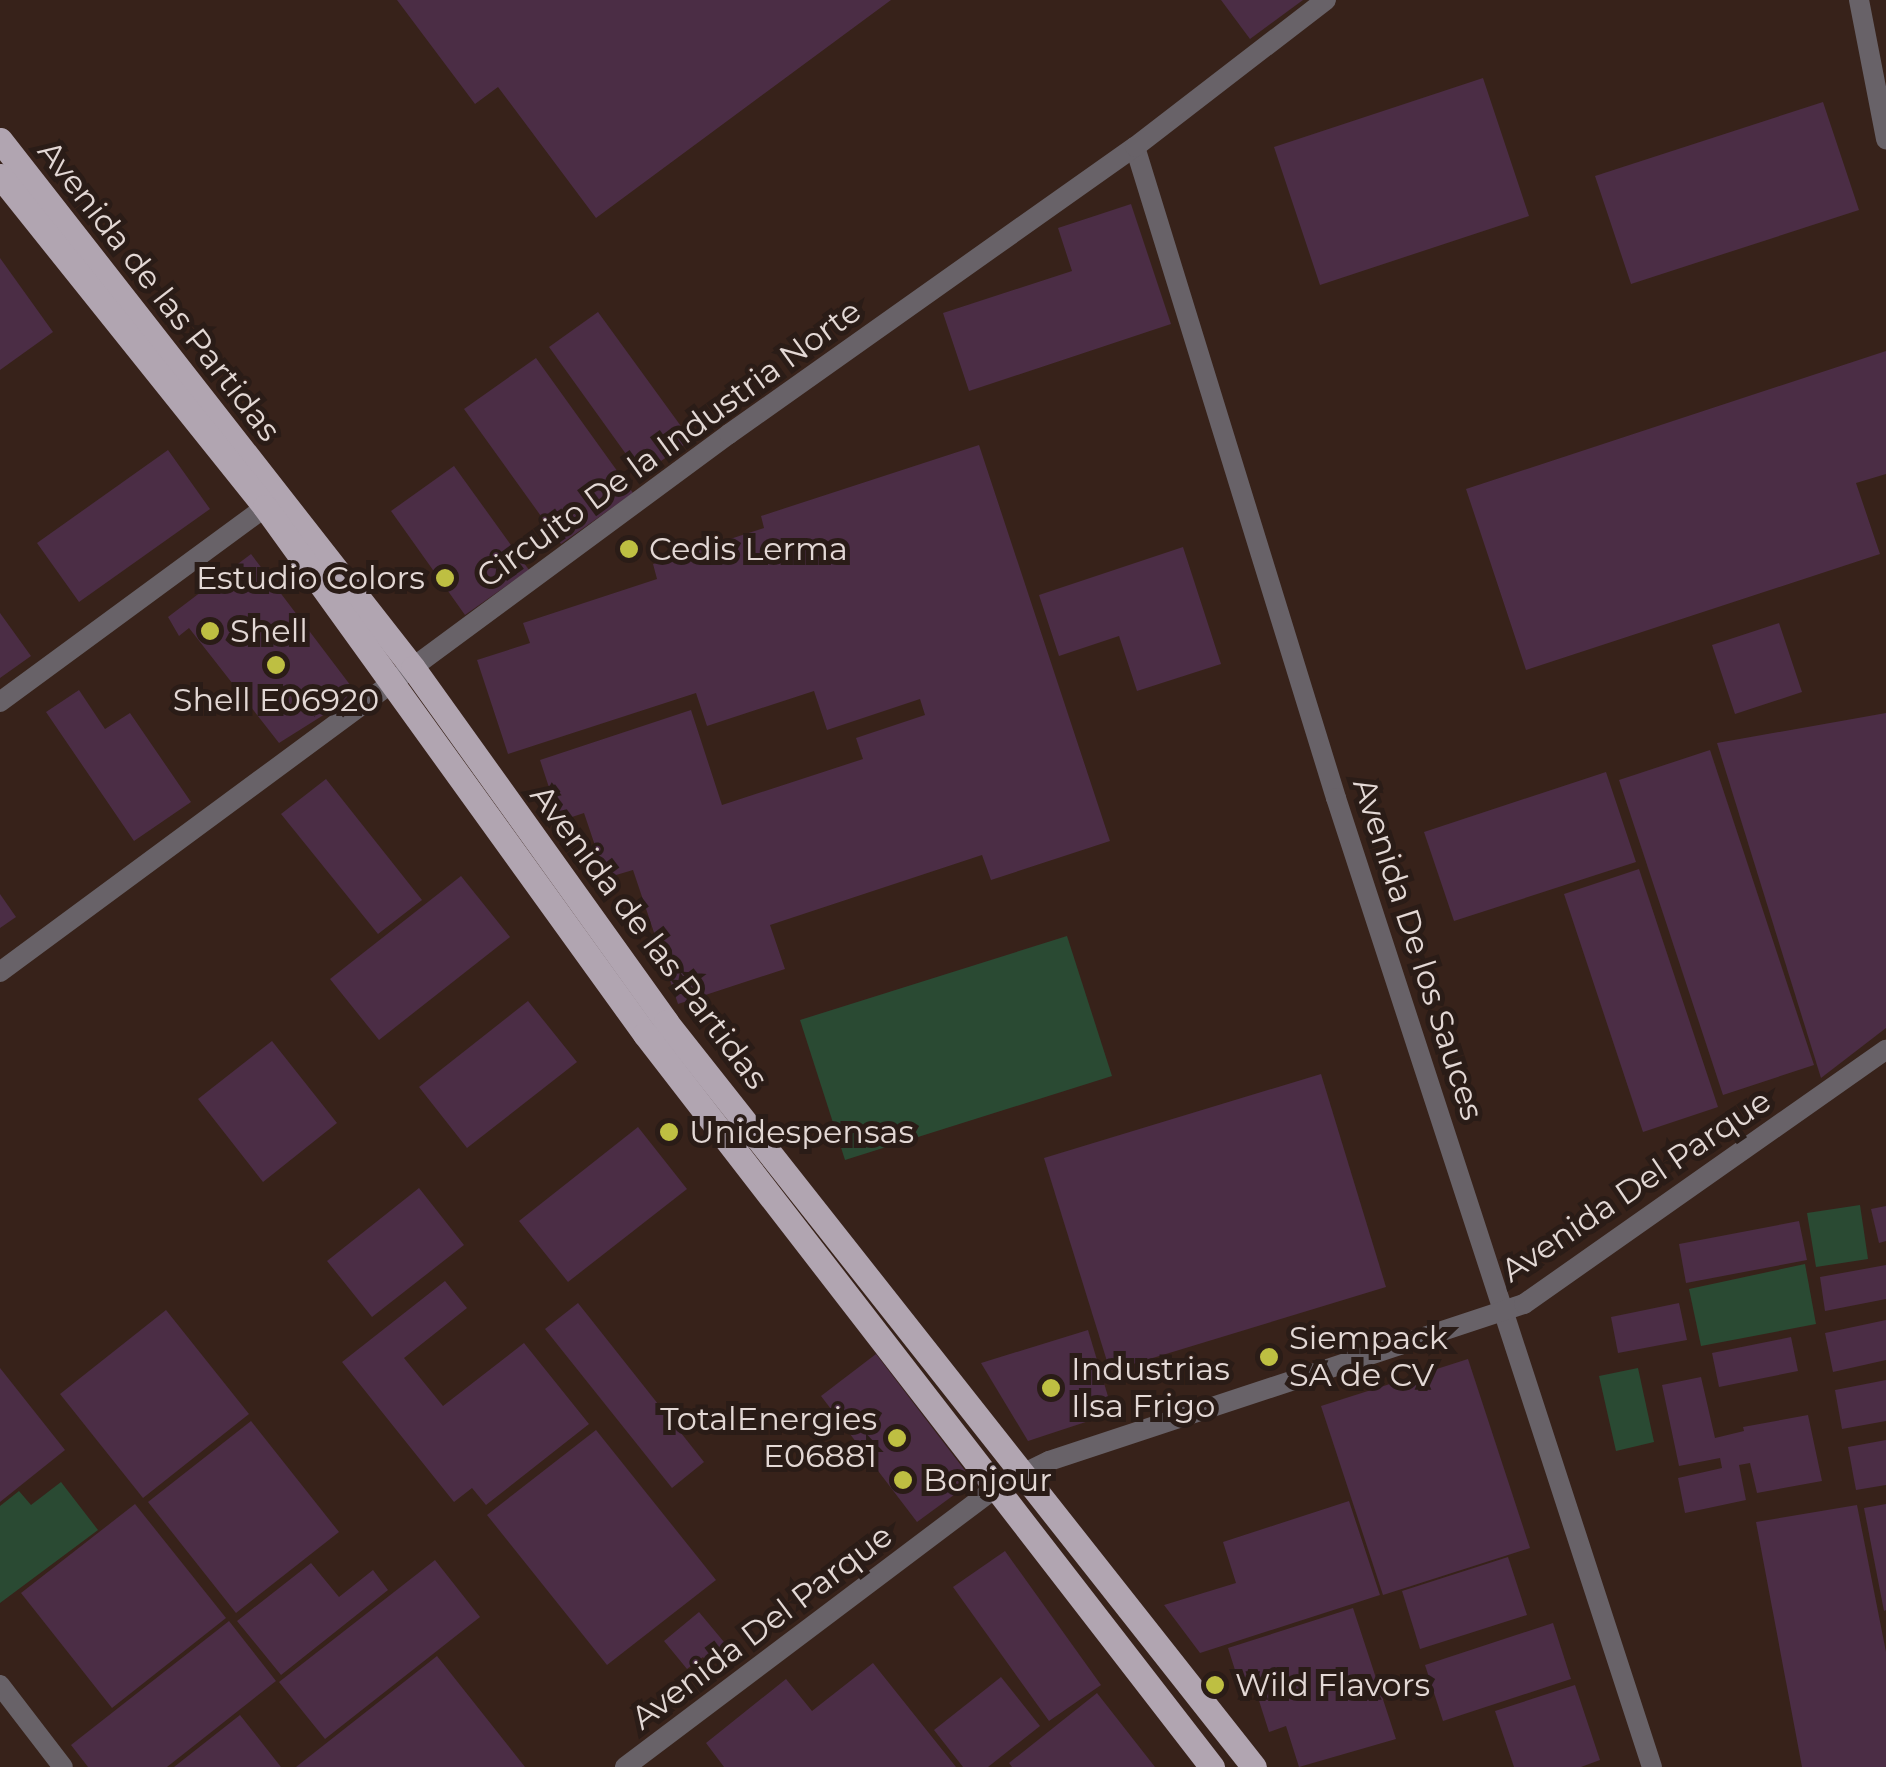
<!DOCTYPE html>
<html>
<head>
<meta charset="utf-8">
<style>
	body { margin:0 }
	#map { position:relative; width:1886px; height:1767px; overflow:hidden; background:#2a1c17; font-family:Montserrat,sans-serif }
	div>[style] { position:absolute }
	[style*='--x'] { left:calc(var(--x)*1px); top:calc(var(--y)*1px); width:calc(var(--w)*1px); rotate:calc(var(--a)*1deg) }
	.built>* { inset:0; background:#37221a }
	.green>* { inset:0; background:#2a4a33 }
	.building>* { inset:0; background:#4b2d45 }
	.minor>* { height:20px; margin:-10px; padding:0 10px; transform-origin:10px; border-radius:10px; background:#686268 }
	.major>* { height:25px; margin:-12.5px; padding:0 12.5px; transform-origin:12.5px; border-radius:12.5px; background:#b1a5b1 }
	.dots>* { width:28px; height:28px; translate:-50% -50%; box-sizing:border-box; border:5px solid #2a1c17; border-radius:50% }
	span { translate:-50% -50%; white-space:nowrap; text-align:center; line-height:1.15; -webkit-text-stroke:10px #2a1c17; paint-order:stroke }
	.street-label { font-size:32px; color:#e3d8d5 }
	.poi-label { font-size:32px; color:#e3d8d5 }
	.left { translate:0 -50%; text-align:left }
	.right { translate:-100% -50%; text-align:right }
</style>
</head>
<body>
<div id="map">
	<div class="built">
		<i style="clip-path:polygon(0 0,1886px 0,1886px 1767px,0 1767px)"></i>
	</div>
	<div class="green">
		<i style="clip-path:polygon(1067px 936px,1112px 1076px,845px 1160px,800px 1020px)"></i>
		<i style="clip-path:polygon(1860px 1205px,1868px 1259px,1816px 1267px,1807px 1213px)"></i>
		<i style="clip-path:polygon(1805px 1264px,1816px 1324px,1701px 1346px,1689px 1289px)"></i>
		<i style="clip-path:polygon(1638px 1368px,1654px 1442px,1616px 1451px,1599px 1376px)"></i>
		<i style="clip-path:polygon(61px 1482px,98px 1530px,0 1603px,0 1506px,19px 1491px,31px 1505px)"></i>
	</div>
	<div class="building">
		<i style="clip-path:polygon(397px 0,891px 0,596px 218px,498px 87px,475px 104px)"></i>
		<i style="clip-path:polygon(1221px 0,1303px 0,1250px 39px)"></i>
		<i style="clip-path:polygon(1483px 78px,1529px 216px,1320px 285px,1274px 147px)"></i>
		<i style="clip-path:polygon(1823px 102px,1859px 210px,1631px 284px,1595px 176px)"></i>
		<i style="clip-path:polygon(1131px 204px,1171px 324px,969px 391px,943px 313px,1072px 271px,1058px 228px)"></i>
		<i style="clip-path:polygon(0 258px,53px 332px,0 370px)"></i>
		<i style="clip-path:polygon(598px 312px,691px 440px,641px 475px,549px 347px)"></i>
		<i style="clip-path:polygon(1886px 351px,1886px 474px,1856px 483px,1880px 554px,1526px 670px,1466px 489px)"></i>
		<i style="clip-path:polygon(536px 358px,633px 493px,561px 544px,464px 409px)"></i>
		<i style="clip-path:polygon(979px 445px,1110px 841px,991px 880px,982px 855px,770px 925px,785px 969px,678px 1004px,633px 870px,606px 878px,584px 813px,560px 821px,540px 760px,691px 710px,722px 805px,863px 759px,856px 738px,925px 715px,920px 699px,827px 730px,814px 691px,707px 726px,696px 693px,508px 754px,477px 660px,530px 643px,523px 623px,657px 579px,653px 564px,764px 528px,761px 516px)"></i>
		<i style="clip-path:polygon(168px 450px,210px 509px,79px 602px,37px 543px)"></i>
		<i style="clip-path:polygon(454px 466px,529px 570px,465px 615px,391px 511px)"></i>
		<i style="clip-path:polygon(1183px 547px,1221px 664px,1137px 691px,1119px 636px,1059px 656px,1039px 595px)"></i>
		<i style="clip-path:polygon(251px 554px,357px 694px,279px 743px,189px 628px,179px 636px,168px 617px)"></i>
		<i style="clip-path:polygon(0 613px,31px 656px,0 678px)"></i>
		<i style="clip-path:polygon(1779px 623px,1802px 692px,1735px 714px,1712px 645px)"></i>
		<i style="clip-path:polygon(79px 690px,105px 729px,130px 713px,191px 802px,134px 841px,46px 712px)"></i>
		<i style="clip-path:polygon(1886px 713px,1886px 1028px,1821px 1078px,1717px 743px)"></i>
		<i style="clip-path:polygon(1710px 750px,1814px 1065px,1723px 1095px,1619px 780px)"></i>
		<i style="clip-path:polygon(1606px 772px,1636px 862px,1454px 921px,1424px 832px)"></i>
		<i style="clip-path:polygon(326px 779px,422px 900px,378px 934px,281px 814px)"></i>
		<i style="clip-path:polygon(1639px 869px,1718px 1107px,1643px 1132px,1564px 894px)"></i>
		<i style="clip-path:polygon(461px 876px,510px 937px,379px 1040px,330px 979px)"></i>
		<i style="clip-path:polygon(0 894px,16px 917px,0 928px)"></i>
		<i style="clip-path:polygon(528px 1001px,577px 1062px,467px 1148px,419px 1087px)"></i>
		<i style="clip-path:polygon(272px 1041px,337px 1123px,263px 1182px,198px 1099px)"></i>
		<i style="clip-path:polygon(1321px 1074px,1386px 1287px,1110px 1371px,1044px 1158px)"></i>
		<i style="clip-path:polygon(638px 1127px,687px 1189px,568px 1282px,519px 1221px)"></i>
		<i style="clip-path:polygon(419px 1188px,464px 1245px,372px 1317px,327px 1261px)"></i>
		<i style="clip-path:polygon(1886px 1206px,1886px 1241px,1879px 1243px,1871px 1209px)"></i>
		<i style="clip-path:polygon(1799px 1221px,1807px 1260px,1686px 1283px,1679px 1244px)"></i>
		<i style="clip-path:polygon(1886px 1265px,1886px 1299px,1825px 1311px,1820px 1277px)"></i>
		<i style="clip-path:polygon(445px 1281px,467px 1308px,404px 1358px,443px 1406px,524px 1343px,589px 1424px,486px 1505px,472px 1488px,454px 1502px,342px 1362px)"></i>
		<i style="clip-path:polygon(578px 1303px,704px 1462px,672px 1488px,545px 1329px)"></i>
		<i style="clip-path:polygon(1679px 1303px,1687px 1340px,1618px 1353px,1611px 1317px)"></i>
		<i style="clip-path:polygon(166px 1310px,249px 1414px,143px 1498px,60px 1394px)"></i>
		<i style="clip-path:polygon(1886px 1320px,1886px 1360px,1833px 1372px,1825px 1333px)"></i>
		<i style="clip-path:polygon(1088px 1330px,1113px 1413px,1028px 1441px,981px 1363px)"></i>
		<i style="clip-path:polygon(1791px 1337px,1798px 1371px,1719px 1387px,1712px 1353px)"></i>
		<i style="clip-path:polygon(876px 1354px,973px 1481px,917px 1522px,821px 1396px)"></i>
		<i style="clip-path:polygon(1468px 1359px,1530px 1548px,1383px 1595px,1321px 1406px)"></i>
		<i style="clip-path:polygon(0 1368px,65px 1450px,0 1502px)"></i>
		<i style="clip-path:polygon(1701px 1377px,1715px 1438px,1744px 1431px,1743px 1427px,1808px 1415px,1822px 1481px,1757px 1493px,1750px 1463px,1739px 1465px,1746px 1500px,1685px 1513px,1678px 1478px,1722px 1468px,1720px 1458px,1679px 1466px,1662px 1385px)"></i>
		<i style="clip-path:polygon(1886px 1380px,1886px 1421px,1842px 1429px,1835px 1390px)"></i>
		<i style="clip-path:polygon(251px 1421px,339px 1532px,236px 1613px,148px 1502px)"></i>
		<i style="clip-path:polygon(596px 1430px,716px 1580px,607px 1665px,487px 1515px)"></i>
		<i style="clip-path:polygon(1886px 1440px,1886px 1485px,1856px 1490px,1848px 1447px)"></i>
		<i style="clip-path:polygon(1349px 1501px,1380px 1595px,1200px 1653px,1164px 1605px,1236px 1583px,1223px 1542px)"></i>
		<i style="clip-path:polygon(135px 1504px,226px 1618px,112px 1708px,21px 1593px)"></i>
		<i style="clip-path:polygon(1886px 1504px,1886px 1610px,1884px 1611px,1864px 1508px)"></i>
		<i style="clip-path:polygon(1857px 1505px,1886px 1652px,1886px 1767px,1802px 1767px,1756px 1522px)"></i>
		<i style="clip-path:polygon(1005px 1551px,1101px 1685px,1049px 1721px,953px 1587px)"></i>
		<i style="clip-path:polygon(1508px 1557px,1527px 1615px,1420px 1649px,1402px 1591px)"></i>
		<i style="clip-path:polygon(435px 1560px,480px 1617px,325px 1739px,279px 1682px)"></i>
		<i style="clip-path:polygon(311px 1563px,339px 1597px,373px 1570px,388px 1590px,281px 1675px,237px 1621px)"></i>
		<i style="clip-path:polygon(1353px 1608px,1396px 1739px,1299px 1767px,1286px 1726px,1269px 1732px,1254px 1685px,1241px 1689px,1228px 1648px)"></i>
		<i style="clip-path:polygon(699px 1612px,729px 1648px,709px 1665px,703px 1657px,687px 1669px,664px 1641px)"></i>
		<i style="clip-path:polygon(229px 1621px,276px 1681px,167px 1767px,88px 1767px,71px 1745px)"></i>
		<i style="clip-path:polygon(1553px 1623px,1571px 1679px,1443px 1721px,1425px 1665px)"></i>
		<i style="clip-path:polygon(437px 1656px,525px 1767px,296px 1767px)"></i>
		<i style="clip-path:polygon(873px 1663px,956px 1767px,724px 1767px,706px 1743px,786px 1679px,812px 1711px)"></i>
		<i style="clip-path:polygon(1001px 1677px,1040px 1726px,988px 1767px,963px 1767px,934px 1730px)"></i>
		<i style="clip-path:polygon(1575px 1685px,1600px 1760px,1581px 1767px,1514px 1767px,1495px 1711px)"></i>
		<i style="clip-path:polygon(1097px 1693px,1155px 1767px,1012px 1767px,1009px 1763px)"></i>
		<i style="clip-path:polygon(240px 1715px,281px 1767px,174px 1767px)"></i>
	</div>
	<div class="minor">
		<i style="--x:1859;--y:0;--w:142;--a:79"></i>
		<i style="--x:1135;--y:147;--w:681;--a:72.84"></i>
		<i style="--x:1336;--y:798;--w:1019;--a:71.94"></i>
		<i style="--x:0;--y:702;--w:329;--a:-36.3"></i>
		<i style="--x:0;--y:972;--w:906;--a:-36.43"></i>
		<i style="--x:729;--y:434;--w:497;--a:-35.3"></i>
		<i style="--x:1135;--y:147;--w:241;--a:-37.6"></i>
		<i style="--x:0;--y:1685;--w:103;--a:52.5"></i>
		<i style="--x:625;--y:1767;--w:465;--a:-37"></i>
		<i style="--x:996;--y:1487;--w:59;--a:-26.1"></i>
		<i style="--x:1049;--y:1461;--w:500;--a:-18.29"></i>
		<i style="--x:1524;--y:1304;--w:442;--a:-35.1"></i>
	</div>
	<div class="major">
		<i style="--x:0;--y:140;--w:670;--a:51.97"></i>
		<i style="--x:413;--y:668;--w:435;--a:54.4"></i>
		<i style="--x:666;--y:1022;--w:949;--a:51.72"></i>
		<i style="--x:0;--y:176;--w:424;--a:51.3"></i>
		<i style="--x:265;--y:507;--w:650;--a:54.21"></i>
		<i style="--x:645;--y:1034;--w:927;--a:52.28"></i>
	</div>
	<div class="dots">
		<i style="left:629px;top:549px;background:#bebf42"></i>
		<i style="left:445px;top:578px;background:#bebf42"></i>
		<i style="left:210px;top:631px;background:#bebf42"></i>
		<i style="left:276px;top:665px;background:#bebf42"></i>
		<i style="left:669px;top:1132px;background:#bebf42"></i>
		<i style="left:1269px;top:1357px;background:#bebf42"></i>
		<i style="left:1051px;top:1388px;background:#bebf42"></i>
		<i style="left:897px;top:1438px;background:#bebf42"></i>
		<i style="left:903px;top:1480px;background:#bebf42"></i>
		<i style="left:1215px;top:1685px;background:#bebf42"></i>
	</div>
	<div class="street-label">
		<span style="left:159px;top:291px;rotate:52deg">Avenida de las Partidas</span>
		<span style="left:669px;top:444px;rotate:-36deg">Circuito De la Industria Norte</span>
		<span style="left:649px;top:937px;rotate:53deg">Avenida de las Partidas</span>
		<span style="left:1418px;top:949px;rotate:72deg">Avenida De los Sauces</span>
		<span style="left:1636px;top:1186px;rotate:-34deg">Avenida Del Parque</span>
		<span style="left:762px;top:1627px;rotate:-37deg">Avenida Del Parque</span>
	</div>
	<div class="poi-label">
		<span class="left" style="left:649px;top:549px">Cedis Lerma</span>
		<span class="right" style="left:425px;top:578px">Estudio Colors</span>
		<span class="left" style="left:230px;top:631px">Shell</span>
		<span style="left:276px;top:700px">Shell E06920</span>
		<span class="left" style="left:689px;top:1132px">Unidespensas</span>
		<span class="left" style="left:1289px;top:1357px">Siempack<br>SA de CV</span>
		<span class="left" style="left:1071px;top:1388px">Industrias<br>Ilsa Frigo</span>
		<span class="right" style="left:877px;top:1438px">TotalEnergies<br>E06881</span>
		<span class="left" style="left:923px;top:1480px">Bonjour</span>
		<span class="left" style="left:1235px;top:1685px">Wild Flavors</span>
	</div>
</div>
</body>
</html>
